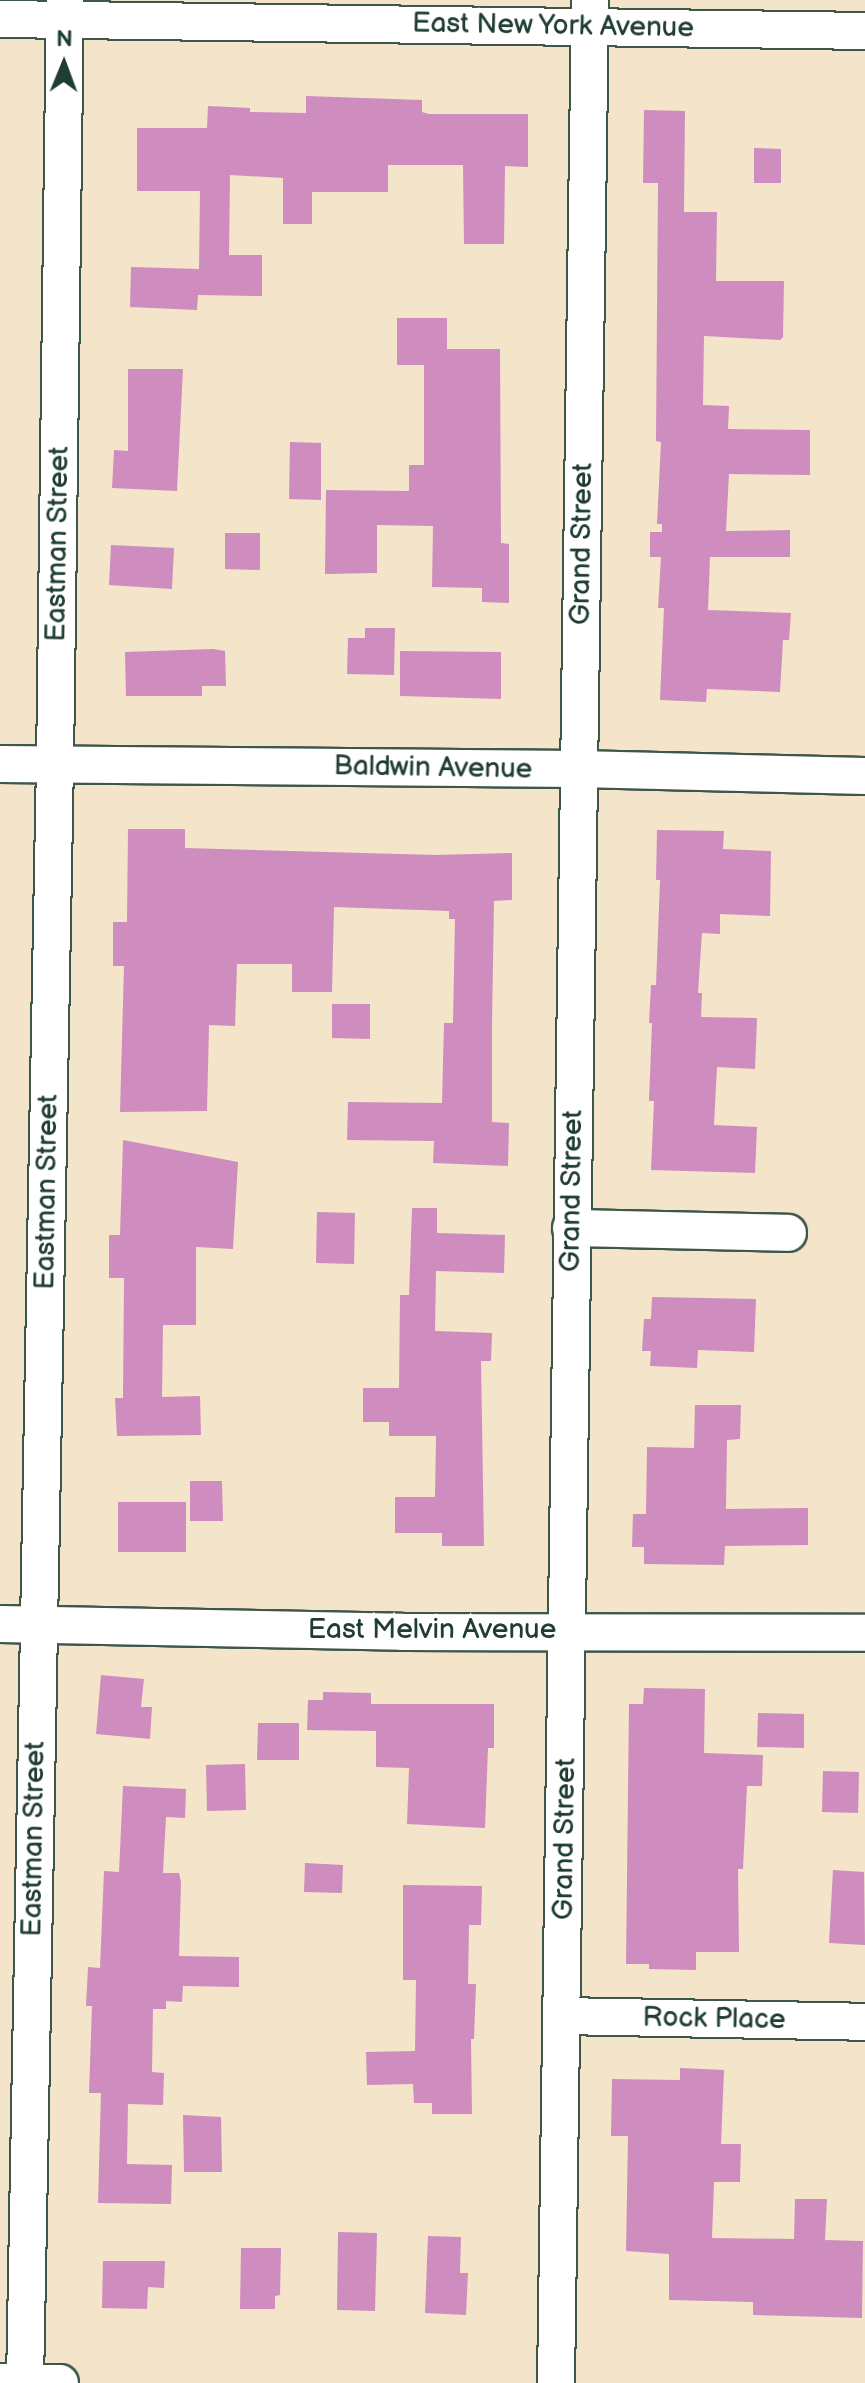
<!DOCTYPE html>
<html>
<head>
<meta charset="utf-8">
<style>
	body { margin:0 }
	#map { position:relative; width:865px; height:2383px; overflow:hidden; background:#f3e4ca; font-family:"Balsamiq Sans",sans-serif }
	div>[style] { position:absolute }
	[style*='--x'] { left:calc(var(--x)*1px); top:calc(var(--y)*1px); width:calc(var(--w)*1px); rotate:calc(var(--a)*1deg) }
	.building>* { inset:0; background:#ce8dbe }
	.roads { filter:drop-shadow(2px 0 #3f564a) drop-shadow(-2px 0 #3f564a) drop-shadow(0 2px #3f564a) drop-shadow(0 -2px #3f564a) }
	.street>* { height:36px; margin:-18px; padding:0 18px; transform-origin:18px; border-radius:18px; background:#fff }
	span { translate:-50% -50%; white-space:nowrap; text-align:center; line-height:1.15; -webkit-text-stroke:8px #fff; paint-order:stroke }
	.street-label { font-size:28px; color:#1f3d34 }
	.north { position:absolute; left:24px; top:24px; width:80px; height:80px; -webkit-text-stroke:6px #fff; paint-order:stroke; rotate:1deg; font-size:22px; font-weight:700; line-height:32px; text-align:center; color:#1f3d34 }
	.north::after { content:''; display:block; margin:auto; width:28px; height:36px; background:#1f3d34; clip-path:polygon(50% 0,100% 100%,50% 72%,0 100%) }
</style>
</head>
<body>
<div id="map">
	<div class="building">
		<i style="clip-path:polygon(306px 96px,422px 100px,422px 112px,429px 114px,528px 114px,528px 167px,505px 166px,504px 244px,464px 244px,463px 165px,388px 165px,388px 192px,312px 192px,312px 224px,283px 224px,283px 178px,230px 175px,229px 255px,262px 255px,262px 296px,198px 295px,197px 310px,130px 307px,131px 267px,199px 269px,200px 191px,137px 191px,137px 128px,207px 128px,208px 106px,250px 108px,250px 112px,306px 113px)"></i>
		<i style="clip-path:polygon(644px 110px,685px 111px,684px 212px,717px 212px,716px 281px,784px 281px,783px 337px,780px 340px,704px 336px,703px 405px,729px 406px,728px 429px,810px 430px,810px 475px,729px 474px,726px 531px,790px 530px,790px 557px,710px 557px,708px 610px,791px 613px,789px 640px,783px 640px,780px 692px,707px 689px,706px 702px,660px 700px,664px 608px,658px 608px,661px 557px,650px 557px,650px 532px,662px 532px,662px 524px,657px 524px,661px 442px,656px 441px,658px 183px,643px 183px)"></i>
		<i style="clip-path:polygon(754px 148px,781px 149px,781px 183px,754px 183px)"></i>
		<i style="clip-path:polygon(397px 318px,447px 318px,447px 349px,500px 349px,501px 543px,509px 544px,509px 603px,482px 602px,482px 588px,432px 587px,433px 526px,377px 525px,377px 573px,325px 574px,326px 490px,409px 491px,409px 465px,424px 465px,424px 365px,397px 365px)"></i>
		<i style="clip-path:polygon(128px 369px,183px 369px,177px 491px,112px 488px,114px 450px,128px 451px)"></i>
		<i style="clip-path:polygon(290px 442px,321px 443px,321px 500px,289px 499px)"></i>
		<i style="clip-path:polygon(225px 533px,260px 533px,260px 570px,225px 569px)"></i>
		<i style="clip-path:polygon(111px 545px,174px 548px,172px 589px,109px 585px)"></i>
		<i style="clip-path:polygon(365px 628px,395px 628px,394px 675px,347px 674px,348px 638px,365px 638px)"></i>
		<i style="clip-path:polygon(213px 649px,225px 651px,226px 686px,202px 686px,202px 696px,126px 696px,125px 652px)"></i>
		<i style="clip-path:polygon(400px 651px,501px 652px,501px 699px,400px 696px)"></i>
		<i style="clip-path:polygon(128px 829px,185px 829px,185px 848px,436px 855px,512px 853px,512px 900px,494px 901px,492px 1024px,492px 1122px,509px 1123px,508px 1166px,433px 1163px,434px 1141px,347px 1140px,348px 1102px,442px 1103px,444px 1023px,453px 1023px,455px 919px,449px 919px,449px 911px,334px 907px,332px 992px,292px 992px,292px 964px,237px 964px,235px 1026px,209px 1025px,207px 1111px,120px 1112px,124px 966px,113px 966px,113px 922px,127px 922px)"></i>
		<i style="clip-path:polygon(657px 830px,724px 831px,723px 849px,771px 851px,770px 916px,720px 914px,720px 934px,702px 933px,698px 993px,702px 993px,701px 1017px,757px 1018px,755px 1069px,717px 1067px,714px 1125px,757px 1127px,755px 1173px,651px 1170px,654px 1101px,649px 1101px,652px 1023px,649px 1023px,651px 985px,656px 985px,660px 880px,656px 880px)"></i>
		<i style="clip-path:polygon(332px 1004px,370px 1004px,370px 1039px,332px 1038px)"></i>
		<i style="clip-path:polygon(123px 1140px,238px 1162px,233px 1249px,196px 1247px,196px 1325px,163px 1325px,162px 1397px,200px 1396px,201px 1435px,117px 1436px,115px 1398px,123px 1398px,124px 1278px,109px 1278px,109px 1235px,120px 1235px)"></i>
		<i style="clip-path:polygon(412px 1208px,437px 1208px,437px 1233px,505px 1235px,504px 1273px,436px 1271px,435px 1331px,492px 1333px,491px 1361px,481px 1361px,484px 1546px,442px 1546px,442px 1533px,395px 1533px,395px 1497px,435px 1497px,436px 1436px,389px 1436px,389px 1422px,363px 1422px,363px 1388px,399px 1388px,400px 1295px,409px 1295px)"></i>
		<i style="clip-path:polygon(317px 1212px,355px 1213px,354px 1264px,316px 1263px)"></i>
		<i style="clip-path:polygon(652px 1297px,756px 1299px,754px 1352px,698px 1350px,697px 1368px,650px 1366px,651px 1351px,642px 1351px,644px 1319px,651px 1319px)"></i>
		<i style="clip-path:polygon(695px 1405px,741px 1405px,740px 1439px,727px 1440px,726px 1509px,808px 1508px,808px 1545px,725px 1546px,724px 1565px,644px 1564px,644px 1547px,632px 1547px,633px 1514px,646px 1514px,647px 1447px,694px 1448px)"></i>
		<i style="clip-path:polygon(190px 1481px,222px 1481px,223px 1521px,190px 1521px)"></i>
		<i style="clip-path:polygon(118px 1502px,186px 1502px,186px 1552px,118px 1552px)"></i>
		<i style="clip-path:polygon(101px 1675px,144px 1679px,141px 1707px,152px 1707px,150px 1739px,96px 1734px)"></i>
		<i style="clip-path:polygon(644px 1688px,705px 1689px,704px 1753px,763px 1755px,762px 1786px,747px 1786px,743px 1869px,738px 1869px,739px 1952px,696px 1952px,696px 1970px,649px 1969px,649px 1964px,626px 1964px,629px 1704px,643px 1704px)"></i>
		<i style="clip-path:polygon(323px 1692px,371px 1693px,371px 1704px,494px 1704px,494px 1748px,488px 1748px,485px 1828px,407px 1824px,409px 1768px,376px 1767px,376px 1731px,307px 1730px,308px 1700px,323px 1700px)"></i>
		<i style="clip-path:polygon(758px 1713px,804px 1714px,804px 1748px,757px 1747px)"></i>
		<i style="clip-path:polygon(258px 1723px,299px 1723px,299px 1760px,257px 1760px)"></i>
		<i style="clip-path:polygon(245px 1764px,246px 1810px,207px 1811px,206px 1765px)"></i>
		<i style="clip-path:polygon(823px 1771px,859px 1772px,858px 1813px,822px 1812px)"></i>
		<i style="clip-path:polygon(123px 1786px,186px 1789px,185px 1818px,166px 1817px,163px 1873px,179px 1873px,181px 1882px,179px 1956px,239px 1957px,239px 1987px,183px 1986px,182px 2002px,166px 2001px,166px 2009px,153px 2009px,152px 2072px,164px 2073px,163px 2105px,128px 2104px,127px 2164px,172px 2165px,171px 2204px,98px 2203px,101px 2093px,89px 2093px,92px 2006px,86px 2006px,88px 1967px,100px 1968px,104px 1871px,119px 1872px)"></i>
		<i style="clip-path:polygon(305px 1863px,343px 1865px,342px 1893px,304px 1892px)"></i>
		<i style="clip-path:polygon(833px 1870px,864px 1872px,865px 1945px,829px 1943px)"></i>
		<i style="clip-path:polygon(403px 1885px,482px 1886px,481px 1925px,469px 1925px,468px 1984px,476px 1984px,474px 2039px,471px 2039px,472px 2114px,432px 2114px,432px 2103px,414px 2103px,413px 2084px,367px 2085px,366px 2052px,415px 2051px,416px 1980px,403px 1980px)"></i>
		<i style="clip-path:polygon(680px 2068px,724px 2070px,721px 2144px,741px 2144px,740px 2182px,714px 2182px,712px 2238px,794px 2239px,795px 2199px,827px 2199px,825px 2240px,863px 2241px,862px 2318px,753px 2315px,753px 2302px,669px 2300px,669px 2254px,626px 2251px,628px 2136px,611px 2136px,612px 2079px,680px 2080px)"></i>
		<i style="clip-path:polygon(183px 2115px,221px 2117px,222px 2172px,184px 2172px)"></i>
		<i style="clip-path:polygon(338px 2232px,377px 2233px,375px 2311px,337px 2310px)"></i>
		<i style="clip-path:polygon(428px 2236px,461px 2237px,460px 2273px,468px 2273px,466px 2315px,425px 2313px)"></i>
		<i style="clip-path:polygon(241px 2248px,281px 2248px,280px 2295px,275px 2296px,275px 2309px,240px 2309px)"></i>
		<i style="clip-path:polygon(103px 2261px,165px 2261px,164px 2288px,148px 2287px,147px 2309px,102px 2308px)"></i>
	</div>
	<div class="roads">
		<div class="street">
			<i style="--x:0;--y:19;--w:865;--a:0.79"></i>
			<i style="--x:0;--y:764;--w:578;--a:0.5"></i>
			<i style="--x:578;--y:769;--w:287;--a:1.4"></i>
			<i style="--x:571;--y:1228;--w:217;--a:1.3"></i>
			<i style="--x:0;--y:1624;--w:402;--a:1.1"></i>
			<i style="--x:402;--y:1632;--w:463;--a:0.1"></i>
			<i style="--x:562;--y:2016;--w:303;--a:1.1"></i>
			<i style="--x:2;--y:2382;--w:58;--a:1"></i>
			<i style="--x:25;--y:2383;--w:1619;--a:-88.94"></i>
			<i style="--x:55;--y:764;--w:764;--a:-89.25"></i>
			<i style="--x:556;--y:2383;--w:2383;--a:-89.18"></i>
		</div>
	</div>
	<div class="street-label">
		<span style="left:553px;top:26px;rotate:1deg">East New York Avenue</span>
		<span style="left:58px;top:544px;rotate:-89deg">Eastman Street</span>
		<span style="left:582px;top:544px;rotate:-89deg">Grand Street</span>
		<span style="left:433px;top:768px;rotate:1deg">Baldwin Avenue</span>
		<span style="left:572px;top:1191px;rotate:-89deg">Grand Street</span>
		<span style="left:47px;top:1192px;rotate:-89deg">Eastman Street</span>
		<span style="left:432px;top:1630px">East Melvin Avenue</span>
		<span style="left:34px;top:1839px;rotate:-89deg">Eastman Street</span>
		<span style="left:565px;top:1839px;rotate:-89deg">Grand Street</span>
		<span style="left:714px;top:2019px;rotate:1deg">Rock Place</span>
	</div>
	<div class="north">N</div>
</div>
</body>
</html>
